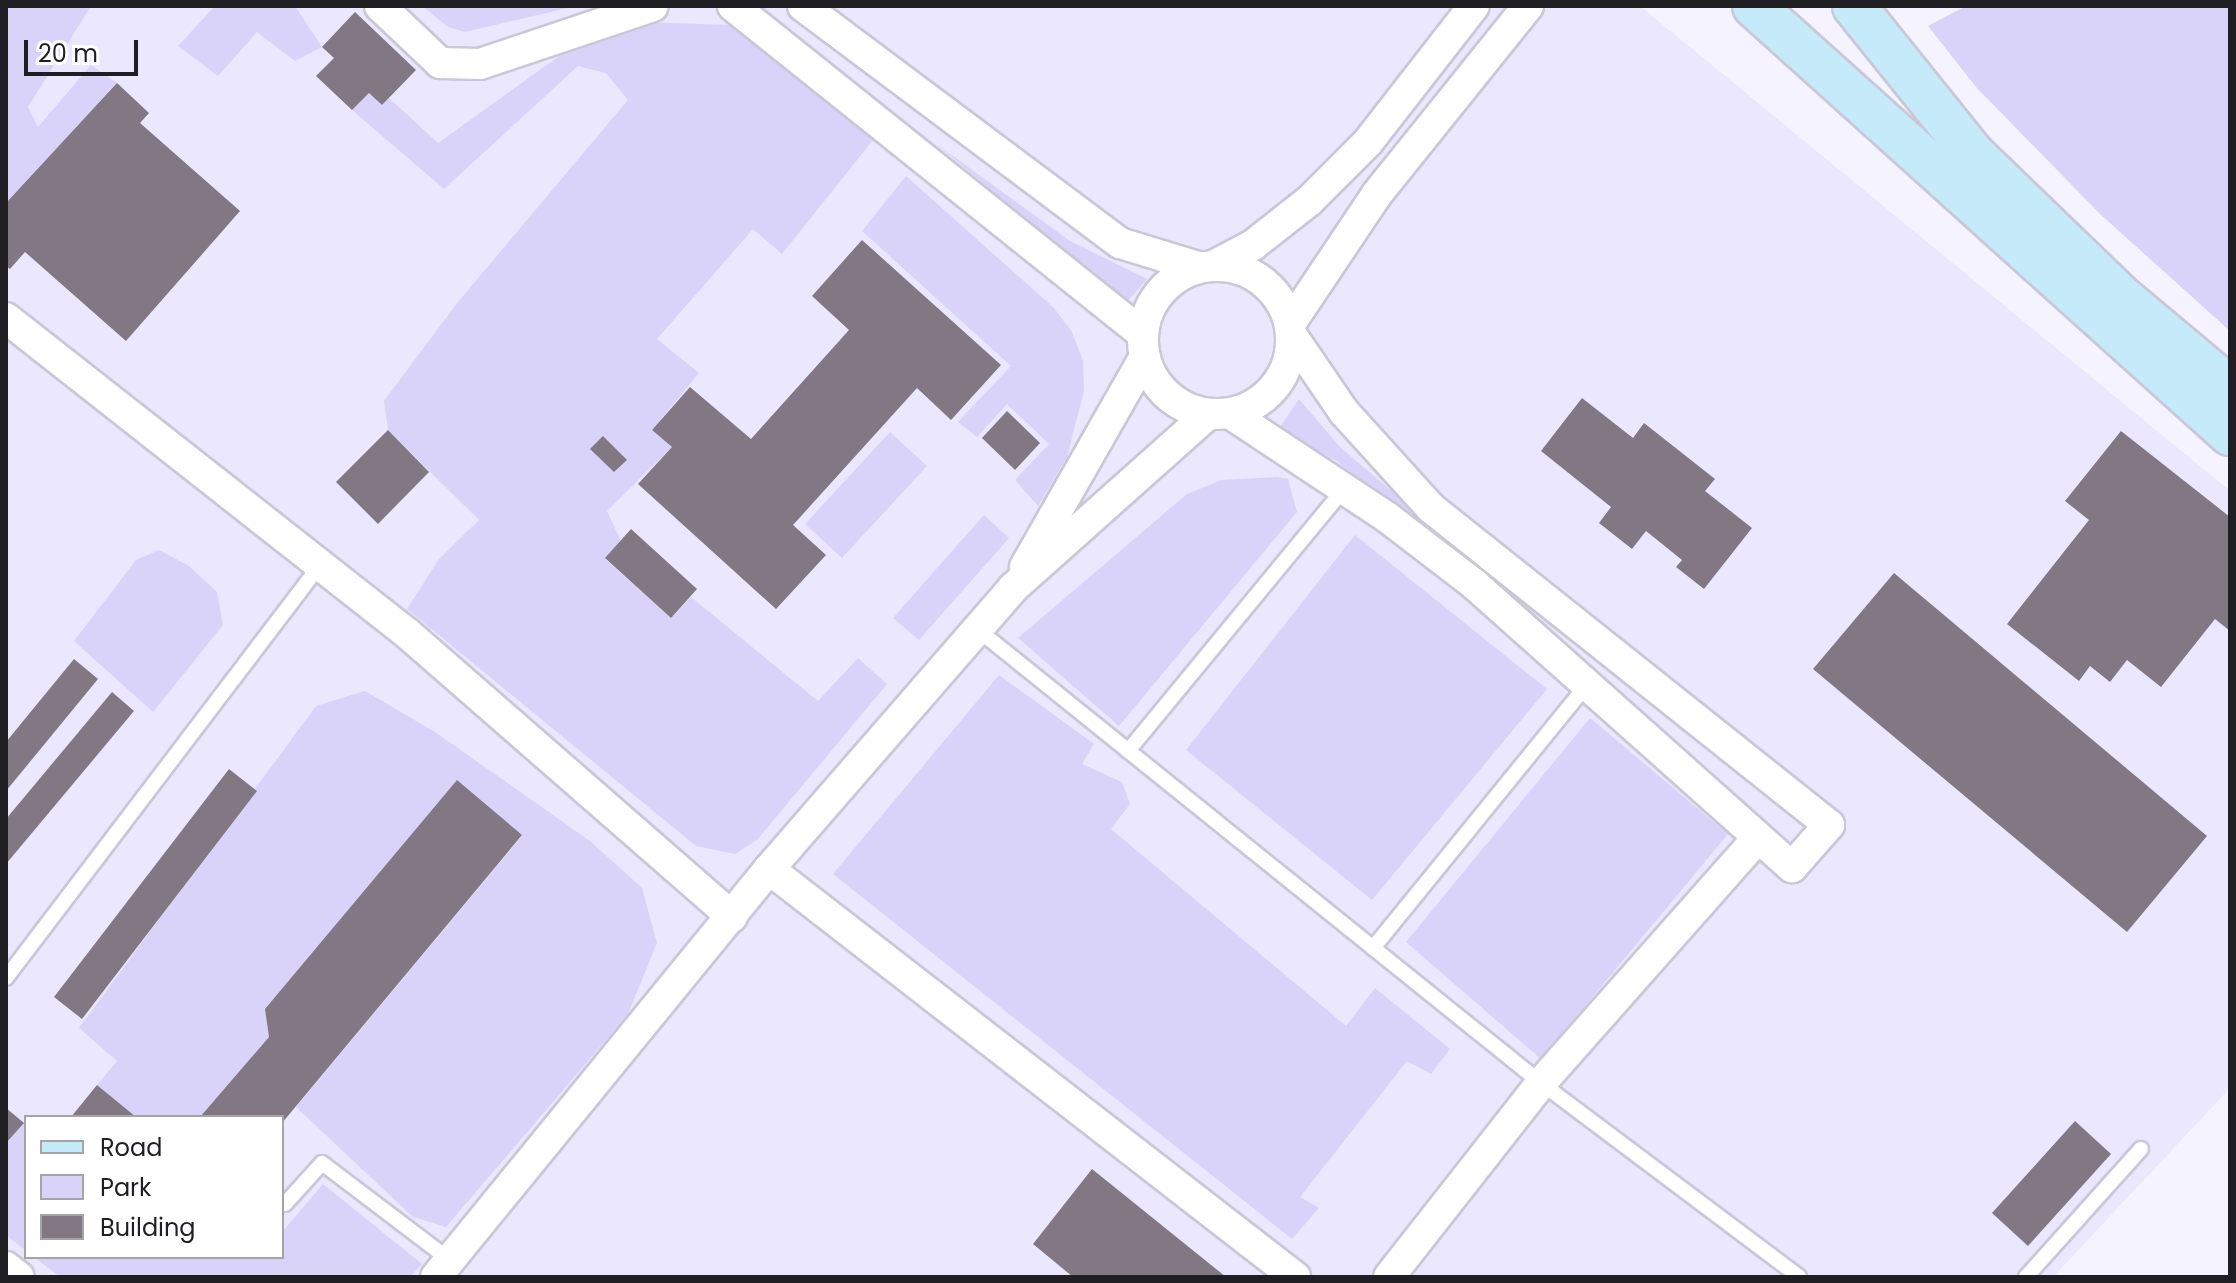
<!DOCTYPE html>
<html>
<head>
<meta charset="utf-8">
<style>
	body { margin:0 }
	#map { position:relative; width:2236px; height:1283px; overflow:hidden; background:#f5f3ff; font-family:Poppins,sans-serif }
	div>[style] { position:absolute }
	[style*='--x'] { left:calc(var(--x)*1px); top:calc(var(--y)*1px); width:calc(var(--w)*1px); rotate:calc(var(--a)*1deg) }
	.built>* { inset:0; background:#ebe7fe }
	.green>* { inset:0; background:#d9d3f9 }
	.building>* { inset:0; background:#827883 }
	.roads { filter:drop-shadow(2px 0 #cac7d6) drop-shadow(-2px 0 #cac7d6) drop-shadow(0 2px #cac7d6) drop-shadow(0 -2px #cac7d6) }
	.lane>* { height:14px; margin:-7px; padding:0 7px; transform-origin:7px; border-radius:7px; background:#fff }
	.street>* { height:30px; margin:-15px; padding:0 15px; transform-origin:15px; border-radius:15px; background:#fff }
	.street>.ring { margin:-15px; padding:0; box-sizing:content-box; background:none; border:30px solid #fff; border-radius:50% }
	.secondary>* { height:42px; margin:-21px; padding:0 21px; transform-origin:21px; border-radius:21px; background:#c5eafa }
	span { translate:-50% -50%; white-space:nowrap; text-align:center; line-height:1.15; -webkit-text-stroke:8px #fff; paint-order:stroke }
	.frame { position:absolute; inset:0; border:8px solid #1f1e23; pointer-events:none }
	.legend { position:absolute; left:24px; top:1115px; width:260px; height:144px; box-sizing:border-box; background:#fff; border:2px solid #a5a5a7; margin:0; padding:10px 14px; list-style:none; font-size:24px; color:#1f1e23 }
	.legend li { display:flex; align-items:center; gap:16px; height:40px }
	.legend b { width:40px; border:2px solid #a5a5a7 }
	.scale { position:absolute; left:24px; top:40px; width:114px; height:36px; box-sizing:border-box; border:4px solid #1f1e23; border-top:0; padding-left:10px; font-size:24px; line-height:28px; white-space:nowrap; color:#1f1e23; -webkit-text-stroke:6px #fff; paint-order:stroke }
</style>
</head>
<body>
<div id="map">
	<div class="built">
		<i style="clip-path:polygon(evenodd,6px 6px,1640px 6px,2230px 491px,2230px 1088px,2053px 1277px,6px 1277px,6px 6px,26px 1117px,282px 1117px,282px 1257px,26px 1257px,26px 1117px)"></i>
	</div>
	<div class="green">
		<i style="clip-path:polygon(6px 6px,91px 6px,28px 107px,38px 127px,91px 65px,117px 83px,6px 203px)"></i>
		<i style="clip-path:polygon(215px 6px,295px 6px,322px 47px,295px 61px,257px 32px,218px 76px,178px 46px)"></i>
		<i style="clip-path:polygon(422px 6px,576px 6px,465px 32px,448px 27px)"></i>
		<i style="clip-path:polygon(1966px 6px,2230px 6px,2230px 331px,2100px 214px,1976px 87px,1928px 26px)"></i>
		<i style="clip-path:polygon(643px 22px,730px 25px,873px 140px,782px 254px,753px 229px,657px 339px,699px 373px,652px 430px,672px 447px,607px 511px,621px 541px,605px 559px,671px 618px,691px 597px,818px 701px,858px 658px,887px 684px,757px 840px,735px 854px,696px 846px,407px 609px,439px 559px,479px 520px,388px 430px,384px 401px,458px 302px,628px 100px,606px 73px,578px 66px,444px 189px,352px 110px,369px 93px,382px 105px,389px 98px,438px 143px,565px 52px)"></i>
		<i style="clip-path:polygon(935px 143px,1070px 241px,1147px 279px,1118px 313px,1066px 252px)"></i>
		<i style="clip-path:polygon(906px 176px,1054px 308px,1072px 332px,1083px 361px,1084px 391px,1067px 457px,1038px 506px,1015px 480px,1049px 444px,1007px 404px,977px 437px,958px 422px,1011px 366px,862px 231px)"></i>
		<i style="clip-path:polygon(1299px 399px,1340px 447px,1422px 517px,1418px 523px,1335px 460px,1277px 431px)"></i>
		<i style="clip-path:polygon(890px 432px,927px 466px,842px 558px,805px 524px)"></i>
		<i style="clip-path:polygon(1277px 477px,1288px 479px,1297px 512px,1119px 726px,1018px 638px,1187px 494px,1222px 480px)"></i>
		<i style="clip-path:polygon(984px 515px,1009px 538px,919px 640px,893px 618px)"></i>
		<i style="clip-path:polygon(1355px 535px,1547px 689px,1372px 900px,1186px 750px)"></i>
		<i style="clip-path:polygon(159px 550px,189px 566px,217px 592px,223px 625px,153px 712px,74px 641px,136px 560px)"></i>
		<i style="clip-path:polygon(999px 675px,1094px 744px,1082px 764px,1122px 782px,1130px 804px,1111px 829px,1346px 1026px,1375px 988px,1450px 1049px,1431px 1074px,1407px 1061px,1300px 1197px,1319px 1208px,1292px 1239px,833px 874px)"></i>
		<i style="clip-path:polygon(365px 691px,435px 732px,590px 841px,642px 888px,657px 943px,628px 1014px,446px 1227px,413px 1217px,296px 1107px,522px 836px,457px 780px,266px 1009px,269px 1037px,200px 1117px,136px 1117px,97px 1085px,117px 1061px,79px 1028px,316px 706px)"></i>
		<i style="clip-path:polygon(1590px 718px,1728px 834px,1541px 1059px,1406px 942px)"></i>
		<i style="clip-path:polygon(24px 1123px,26px 1125px,26px 1251px,6px 1235px,6px 1143px)"></i>
		<i style="clip-path:polygon(323px 1184px,422px 1264px,410px 1277px,60px 1277px,34px 1257px,282px 1257px,282px 1232px)"></i>
	</div>
	<div class="building">
		<i style="clip-path:polygon(355px 12px,416px 70px,382px 105px,369px 93px,352px 110px,316px 76px,334px 58px,322px 47px)"></i>
		<i style="clip-path:polygon(117px 83px,149px 113px,140px 123px,240px 211px,126px 341px,25px 252px,10px 269px,6px 266px,6px 203px)"></i>
		<i style="clip-path:polygon(862px 240px,1001px 365px,951px 420px,917px 388px,793px 525px,826px 555px,776px 609px,638px 484px,672px 447px,652px 430px,690px 387px,751px 439px,849px 330px,812px 296px)"></i>
		<i style="clip-path:polygon(1582px 398px,1633px 438px,1644px 423px,1715px 479px,1705px 491px,1752px 528px,1704px 589px,1676px 567px,1682px 560px,1646px 531px,1632px 549px,1599px 523px,1611px 507px,1541px 451px)"></i>
		<i style="clip-path:polygon(1007px 411px,1040px 443px,1015px 470px,982px 438px)"></i>
		<i style="clip-path:polygon(388px 430px,429px 472px,378px 524px,336px 482px)"></i>
		<i style="clip-path:polygon(2121px 431px,2230px 517px,2230px 631px,2215px 619px,2161px 687px,2127px 660px,2110px 682px,2090px 666px,2079px 681px,2007px 624px,2089px 520px,2065px 501px)"></i>
		<i style="clip-path:polygon(603px 436px,627px 460px,614px 472px,590px 449px)"></i>
		<i style="clip-path:polygon(631px 529px,697px 589px,671px 618px,605px 558px)"></i>
		<i style="clip-path:polygon(1894px 573px,2207px 836px,2127px 932px,1813px 669px)"></i>
		<i style="clip-path:polygon(74px 659px,98px 679px,6px 791px,6px 742px)"></i>
		<i style="clip-path:polygon(112px 692px,134px 711px,6px 864px,6px 819px)"></i>
		<i style="clip-path:polygon(229px 769px,257px 791px,82px 1019px,54px 997px)"></i>
		<i style="clip-path:polygon(457px 780px,522px 835px,282px 1123px,282px 1117px,200px 1117px,269px 1037px,265px 1009px)"></i>
		<i style="clip-path:polygon(97px 1085px,136px 1117px,71px 1117px)"></i>
		<i style="clip-path:polygon(6px 1108px,24px 1123px,6px 1143px)"></i>
		<i style="clip-path:polygon(2075px 1121px,2111px 1154px,2028px 1246px,1992px 1213px)"></i>
		<i style="clip-path:polygon(1092px 1169px,1226px 1277px,1073px 1277px,1033px 1244px)"></i>
	</div>
	<div class="roads">
		<div class="lane">
			<i style="--x:977;--y:629;--w:724;--a:38.83"></i>
			<i style="--x:1541;--y:1083;--w:323;--a:36.9"></i>
			<i style="--x:1128;--y:751;--w:337;--a:-50.5"></i>
			<i style="--x:1373;--y:948;--w:339;--a:-50.9"></i>
			<i style="--x:6;--y:978;--w:519;--a:-52.75"></i>
			<i style="--x:285;--y:1204;--w:55;--a:-47.9"></i>
			<i style="--x:322;--y:1163;--w:161;--a:37.2"></i>
			<i style="--x:2026;--y:1277;--w:172;--a:-48.1"></i>
		</div>
		<div class="street">
			<i style="--x:380;--y:6;--w:83;--a:43.5"></i>
			<i style="--x:440;--y:63;--w:40;--a:1.4"></i>
			<i style="--x:480;--y:64;--w:182;--a:-18.5"></i>
			<i style="--x:733;--y:6;--w:525;--a:38.66"></i>
			<i style="--x:803;--y:6;--w:396;--a:36.8"></i>
			<i style="--x:1120;--y:243;--w:82;--a:17.1"></i>
			<i style="--x:1215;--y:265;--w:43;--a:-27.8"></i>
			<i style="--x:1253;--y:245;--w:71;--a:-38.2"></i>
			<i style="--x:1309;--y:201;--w:83;--a:-45"></i>
			<i style="--x:1368;--y:142;--w:172;--a:-52.1"></i>
			<i class="ring" style="left:1143px;top:266px;width:118px;height:118px"></i>
			<i style="--x:6;--y:318;--w:511;--a:38.17"></i>
			<i style="--x:408;--y:634;--w:430;--a:41.1"></i>
			<i style="--x:1290;--y:324;--w:156;--a:-56.2"></i>
			<i style="--x:1377;--y:194;--w:241;--a:-51.2"></i>
			<i style="--x:1231;--y:414;--w:188;--a:33.5"></i>
			<i style="--x:1388;--y:518;--w:108;--a:37.5"></i>
			<i style="--x:1474;--y:584;--w:426;--a:41.7"></i>
			<i style="--x:1792;--y:867;--w:56;--a:-48.6"></i>
			<i style="--x:1829;--y:825;--w:509;--a:-141.46"></i>
			<i style="--x:1431;--y:508;--w:130;--a:-132.2"></i>
			<i style="--x:1344;--y:412;--w:92;--a:-124.4"></i>
			<i style="--x:1025;--y:567;--w:242;--a:-60.3"></i>
			<i style="--x:769;--y:869;--w:666;--a:37.8"></i>
			<i style="--x:6;--y:1267;--w:16;--a:38"></i>
			<i style="--x:436;--y:1277;--w:527;--a:-50.78"></i>
			<i style="--x:769;--y:869;--w:372;--a:-49"></i>
			<i style="--x:1013;--y:588;--w:261;--a:-41.7"></i>
			<i style="--x:1389;--y:1277;--w:246;--a:-51.9"></i>
			<i style="--x:1541;--y:1083;--w:327;--a:-48.5"></i>
		</div>
		<div class="secondary">
			<i style="--x:1754;--y:6;--w:640;--a:41.96"></i>
			<i style="--x:1854;--y:6;--w:189;--a:51.2"></i>
			<i style="--x:1972;--y:153;--w:204;--a:44"></i>
			<i style="--x:2119;--y:295;--w:145;--a:40"></i>
		</div>
	</div>
	<div class="frame"></div>
	<ul class="legend">
	<li><b style="height:10px;background:#c5eafa"></b>Road</li>
	<li><b style="height:22px;background:#d9d3f9"></b>Park</li>
	<li><b style="height:22px;background:#827883"></b>Building</li>
	</ul>
	<div class="scale">20 m</div>
</div>
</body>
</html>
